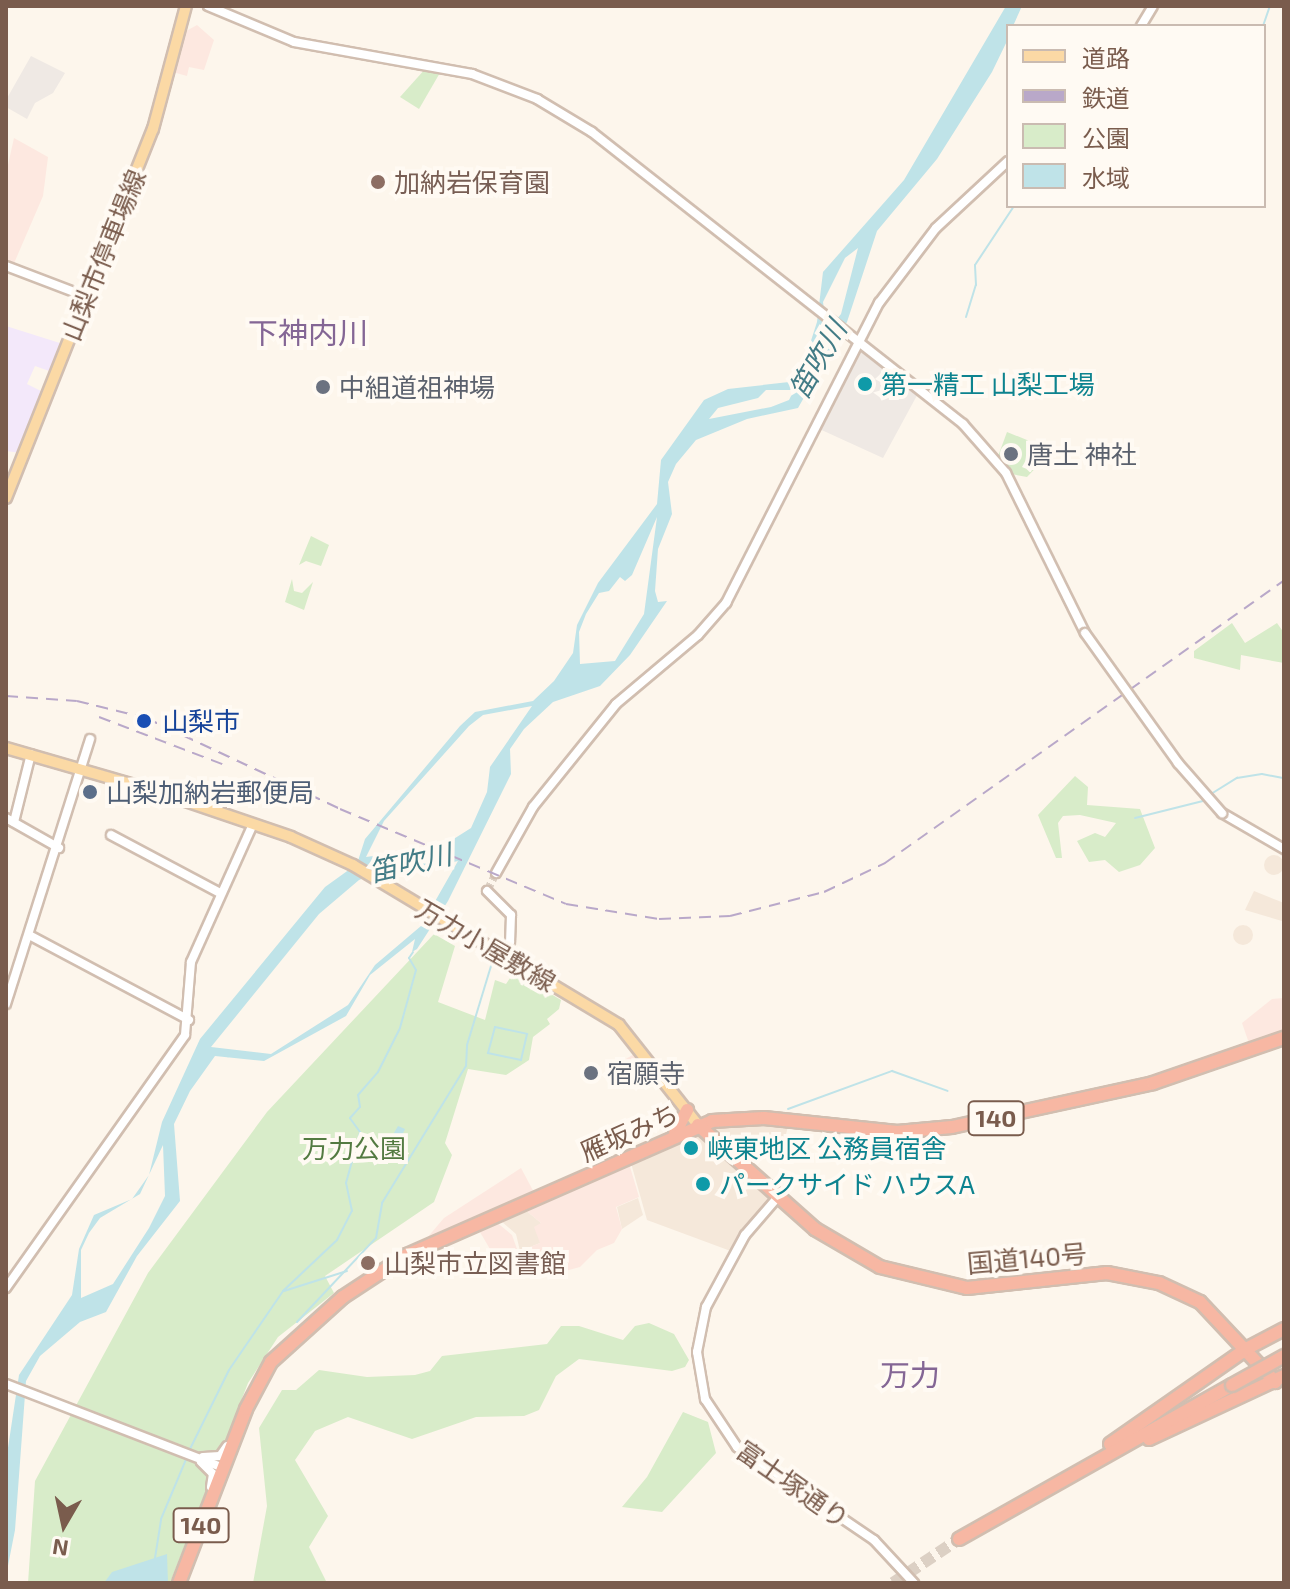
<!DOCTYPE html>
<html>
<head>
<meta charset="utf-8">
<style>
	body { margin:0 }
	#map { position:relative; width:1290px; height:1589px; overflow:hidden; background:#fdf6ec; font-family:"Exo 2","Noto Sans JP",sans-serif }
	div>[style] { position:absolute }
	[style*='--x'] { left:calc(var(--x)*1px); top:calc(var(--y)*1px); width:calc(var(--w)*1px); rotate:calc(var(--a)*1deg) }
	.residential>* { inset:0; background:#f5e8da }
	.round { border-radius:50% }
	.commercial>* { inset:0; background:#fde8e0 }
	.industrial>* { inset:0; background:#efe9e4 }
	.education>* { inset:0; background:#f3e8fa }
	.green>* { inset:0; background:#d8ecc9 }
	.water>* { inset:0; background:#bfe3e8 }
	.stream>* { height:2px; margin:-1px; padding:0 1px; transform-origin:1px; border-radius:1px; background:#bfe3e8 }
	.minor-tunnel>* { height:8px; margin-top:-4px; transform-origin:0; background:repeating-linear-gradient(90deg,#dcd0c4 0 8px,transparent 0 12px) }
	.highway-tunnel>* { height:12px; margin-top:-6px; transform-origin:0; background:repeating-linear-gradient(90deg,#dcd0c4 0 12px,transparent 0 18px) }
	.roads { filter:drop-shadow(2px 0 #d1beb0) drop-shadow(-2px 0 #d1beb0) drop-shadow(0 2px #d1beb0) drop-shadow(0 -2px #d1beb0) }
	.minor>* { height:8px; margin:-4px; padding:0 4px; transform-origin:4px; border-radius:4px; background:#fff }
	.major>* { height:10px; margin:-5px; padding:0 5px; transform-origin:5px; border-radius:5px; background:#fbd9a5 }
	.highway>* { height:12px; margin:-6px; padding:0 6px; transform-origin:6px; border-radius:6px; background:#f7b7a3 }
	.rail>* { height:2px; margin-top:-1px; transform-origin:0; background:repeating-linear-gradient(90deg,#b9a8c9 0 12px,transparent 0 20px) }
	.bridges { filter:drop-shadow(2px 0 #d1beb0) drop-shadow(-2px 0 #d1beb0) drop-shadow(0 2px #d1beb0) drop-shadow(0 -2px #d1beb0) }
	.minor-bridge>* { height:8px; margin:-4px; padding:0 4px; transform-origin:4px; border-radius:4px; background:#fff }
	.highway-bridge>* { height:12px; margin:-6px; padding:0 6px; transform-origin:6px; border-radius:6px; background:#f7b7a3 }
	.dots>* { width:22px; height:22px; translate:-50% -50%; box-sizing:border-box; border:4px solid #fffaf3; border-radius:50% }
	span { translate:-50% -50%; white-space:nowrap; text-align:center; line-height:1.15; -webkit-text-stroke:8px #fffaf3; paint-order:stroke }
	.shield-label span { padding:2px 6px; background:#fffaf3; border:2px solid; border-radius:6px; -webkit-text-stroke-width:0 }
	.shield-label { font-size:24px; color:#7a5c4d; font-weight:700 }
	.education-label { font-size:26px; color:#785e54 }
	.left { translate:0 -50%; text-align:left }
	.street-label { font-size:26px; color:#7a5c4d }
	.culture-label { font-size:26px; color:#0d838f }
	.worship-label { font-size:26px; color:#5b616d }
	.transit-label { font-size:26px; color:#164399 }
	.service-label { font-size:26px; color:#4e5e75 }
	.park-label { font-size:26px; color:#537a41 }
	.water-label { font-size:28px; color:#437c86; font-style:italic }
	.quarter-label { font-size:30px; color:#846695 }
	.frame { position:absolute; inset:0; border:8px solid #7a5c4d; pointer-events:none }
	.legend { position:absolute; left:1006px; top:24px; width:260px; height:184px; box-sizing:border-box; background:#fffaf3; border:2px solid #cabbb1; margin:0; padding:10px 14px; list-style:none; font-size:24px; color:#7a5c4d }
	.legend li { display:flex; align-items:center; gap:16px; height:40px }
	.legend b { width:40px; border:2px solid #cabbb1 }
	.north { position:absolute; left:24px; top:1485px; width:80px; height:80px; -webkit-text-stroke:6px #fffaf3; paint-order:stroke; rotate:189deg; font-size:22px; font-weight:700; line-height:32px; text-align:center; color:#7a5c4d }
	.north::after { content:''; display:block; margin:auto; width:28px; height:36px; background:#7a5c4d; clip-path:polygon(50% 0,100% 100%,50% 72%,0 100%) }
</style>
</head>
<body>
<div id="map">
	<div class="residential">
		<i class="round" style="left:1264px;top:855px;width:20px;height:20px"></i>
		<i style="clip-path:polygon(1254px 891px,1284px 903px,1282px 921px,1245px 910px)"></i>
		<i class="round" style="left:1233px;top:925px;width:20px;height:20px"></i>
		<i style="clip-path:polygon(789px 1121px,785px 1139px,762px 1135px,749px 1172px,777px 1198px,736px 1253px,647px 1220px,629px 1156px,698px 1125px)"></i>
		<i style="clip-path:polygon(638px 1198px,643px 1215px,622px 1229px,617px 1207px)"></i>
		<i style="clip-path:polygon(523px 1208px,541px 1223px,540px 1243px,520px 1251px,516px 1234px,501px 1221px)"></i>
	</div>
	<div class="commercial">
		<i style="clip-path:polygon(197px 25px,214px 40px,204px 70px,189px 67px,187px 76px,169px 71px,179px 35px)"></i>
		<i style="clip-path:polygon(14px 138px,48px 157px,43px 196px,12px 268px,6px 266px,6px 174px)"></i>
		<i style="clip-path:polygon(1284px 998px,1284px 1038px,1251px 1049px,1242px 1023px,1272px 999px)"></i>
		<i style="clip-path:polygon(636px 1053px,660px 1071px,637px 1085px,624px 1060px)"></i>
		<i style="clip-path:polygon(628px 1160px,639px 1197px,616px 1207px,622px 1229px,614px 1243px,597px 1250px,580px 1267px,554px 1274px,551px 1252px,520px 1257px,520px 1251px,540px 1243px,534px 1227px,541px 1223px,523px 1208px)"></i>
		<i style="clip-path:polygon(521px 1168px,537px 1198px,415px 1252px,444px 1218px)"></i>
		<i style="clip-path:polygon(495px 1221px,512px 1235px,518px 1252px,497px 1261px,477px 1227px)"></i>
	</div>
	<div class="industrial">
		<i style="clip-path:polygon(31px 56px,65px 73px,53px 93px,35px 103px,27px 119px,6px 107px,6px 100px)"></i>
		<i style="clip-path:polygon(858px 338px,921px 388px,883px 458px,815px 427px)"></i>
	</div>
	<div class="education">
		<i style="clip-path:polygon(6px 326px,63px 344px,52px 372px,35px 366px,27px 384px,45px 393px,21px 453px,6px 451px)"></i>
	</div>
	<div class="green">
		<i style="clip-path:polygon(426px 68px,441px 71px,419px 109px,400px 97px)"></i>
		<i style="clip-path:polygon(1007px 432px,1027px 440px,1046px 457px,1027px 477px,1006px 473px,997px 459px)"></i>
		<i style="clip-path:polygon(311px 536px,329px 545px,321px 566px,306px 561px,299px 565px)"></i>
		<i style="clip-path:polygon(292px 579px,294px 591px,302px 593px,313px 582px,304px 610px,285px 602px)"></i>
		<i style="clip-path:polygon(1232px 623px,1245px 643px,1277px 623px,1284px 633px,1284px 663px,1241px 655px,1240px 670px,1194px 658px,1194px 651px)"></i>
		<i style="clip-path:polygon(1075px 776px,1088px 787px,1087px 805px,1140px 809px,1155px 848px,1140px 865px,1119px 872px,1105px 860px,1089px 862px,1077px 841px,1095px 833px,1105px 837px,1116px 823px,1080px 815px,1063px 816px,1058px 823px,1062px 858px,1056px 858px,1038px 815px)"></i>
		<i style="clip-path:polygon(434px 934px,455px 946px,438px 1002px,485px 1020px,495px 980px,506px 984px,514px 972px,561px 1000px,559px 1009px,547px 1019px,550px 1024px,533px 1037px,529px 1060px,506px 1075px,468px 1069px,445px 1143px,452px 1155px,434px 1202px,325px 1276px,334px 1293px,278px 1337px,248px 1383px,170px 1583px,28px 1583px,35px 1481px,148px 1273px,267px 1112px)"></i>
		<i style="clip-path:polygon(649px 1323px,674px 1334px,689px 1360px,685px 1367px,672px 1371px,579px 1359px,556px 1376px,539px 1410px,524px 1416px,476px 1417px,412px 1439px,348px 1417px,315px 1431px,295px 1460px,328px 1516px,309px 1547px,327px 1583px,253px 1583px,267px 1506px,259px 1428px,282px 1390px,296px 1390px,319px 1370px,367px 1377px,415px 1375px,430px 1371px,442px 1356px,547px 1344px,561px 1326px,579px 1326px,623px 1340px,635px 1326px)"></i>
		<i style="clip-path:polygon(683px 1412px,708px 1422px,716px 1453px,662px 1512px,622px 1507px,647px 1477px)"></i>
	</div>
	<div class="water">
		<i style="clip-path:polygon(evenodd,1006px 6px,1022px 6px,1013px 26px,1008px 26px,1008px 39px,992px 72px,937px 159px,877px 231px,847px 322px,798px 408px,747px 419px,696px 440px,676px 464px,668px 482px,672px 514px,658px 549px,655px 591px,658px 602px,667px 601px,630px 655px,600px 686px,553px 702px,524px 729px,510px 749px,511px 774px,448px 901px,417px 949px,412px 952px,415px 939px,370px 975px,346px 1016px,264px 1061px,215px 1056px,190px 1091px,174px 1124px,180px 1201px,137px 1256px,106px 1312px,80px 1322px,40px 1356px,26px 1381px,15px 1530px,6px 1576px,6px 1461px,19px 1375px,72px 1295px,79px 1249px,94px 1215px,132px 1199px,149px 1175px,162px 1122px,200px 1039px,325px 887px,357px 864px,365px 839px,460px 726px,475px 712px,533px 701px,554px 681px,573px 653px,577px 625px,598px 583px,657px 504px,661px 460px,704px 400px,728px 389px,798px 381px,817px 322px,823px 272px,904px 180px,1006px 6px,858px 248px,841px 314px,827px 331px,823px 302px,845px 258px,858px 248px,1006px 6px,766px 390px,794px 390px,789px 400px,771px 407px,709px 419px,718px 408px,758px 398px,766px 390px,1006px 6px,657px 517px,644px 614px,615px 661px,580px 664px,579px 632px,586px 614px,599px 593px,609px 591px,620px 577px,625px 581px,632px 575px,657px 517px,1006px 6px,532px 706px,490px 767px,487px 792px,471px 828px,441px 847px,366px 857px,384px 821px,469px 726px,483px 715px,532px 706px,1006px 6px,458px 861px,421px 926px,375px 965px,348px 1005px,271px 1054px,211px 1047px,319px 914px,359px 880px,382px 870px,419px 870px,458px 861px,1006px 6px,163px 1145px,165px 1196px,149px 1228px,113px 1284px,81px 1298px,81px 1250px,89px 1233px,100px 1218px,140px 1194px,163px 1145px)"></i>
		<i style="clip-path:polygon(398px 1126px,405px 1129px,390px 1160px,381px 1155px)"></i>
		<i style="clip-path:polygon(167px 1554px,168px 1583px,104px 1583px,112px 1572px)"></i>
	</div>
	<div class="stream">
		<i style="--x:1263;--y:26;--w:21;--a:-71"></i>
		<i style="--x:966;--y:317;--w:34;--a:-73"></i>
		<i style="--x:976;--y:285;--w:20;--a:-93"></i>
		<i style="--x:975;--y:265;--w:71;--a:-56.5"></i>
		<i style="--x:1211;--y:794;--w:31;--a:-32"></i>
		<i style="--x:1237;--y:778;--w:25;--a:-9"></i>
		<i style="--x:1262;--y:774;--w:20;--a:11"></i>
		<i style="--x:1135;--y:818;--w:70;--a:-14"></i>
		<i style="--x:495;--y:1027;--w:33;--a:12"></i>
		<i style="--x:527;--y:1034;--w:27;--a:103"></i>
		<i style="--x:521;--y:1060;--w:34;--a:-168"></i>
		<i style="--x:488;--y:1053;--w:27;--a:-75"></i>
		<i style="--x:788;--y:1109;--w:111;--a:-20.1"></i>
		<i style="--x:892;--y:1071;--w:59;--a:19.7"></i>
		<i style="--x:284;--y:1291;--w:66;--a:-17.6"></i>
		<i style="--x:297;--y:1322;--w:115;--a:-46.8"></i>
		<i style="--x:376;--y:1238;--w:36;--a:-80"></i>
		<i style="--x:382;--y:1203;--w:161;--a:-58.5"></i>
		<i style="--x:466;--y:1066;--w:21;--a:-87"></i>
		<i style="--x:467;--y:1045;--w:93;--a:-73.1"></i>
		<i style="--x:189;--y:1451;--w:90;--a:-63.7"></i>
		<i style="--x:229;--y:1370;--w:96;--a:-55.6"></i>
		<i style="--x:283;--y:1291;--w:74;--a:-43.4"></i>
		<i style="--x:337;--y:1240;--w:33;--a:-63"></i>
		<i style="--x:352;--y:1211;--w:29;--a:-102"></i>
		<i style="--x:346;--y:1183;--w:53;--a:-74.6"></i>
		<i style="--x:360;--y:1132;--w:17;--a:-126"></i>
		<i style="--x:350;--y:1118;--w:15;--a:-48"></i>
		<i style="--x:360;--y:1107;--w:12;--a:-99"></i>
		<i style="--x:358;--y:1095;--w:30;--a:-49"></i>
		<i style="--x:378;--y:1072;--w:49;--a:-63.4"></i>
		<i style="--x:400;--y:1028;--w:60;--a:-74.6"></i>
		<i style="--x:416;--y:970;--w:14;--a:-120"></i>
		<i style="--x:409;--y:958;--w:7;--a:-56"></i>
		<i style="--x:155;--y:1558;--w:39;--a:-81"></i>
		<i style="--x:161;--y:1519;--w:67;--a:-67.2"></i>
	</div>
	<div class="minor-tunnel">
		<i style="--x:487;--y:891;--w:20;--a:-63"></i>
	</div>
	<div class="highway-tunnel">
		<i style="--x:893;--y:1583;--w:79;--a:-33.7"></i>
	</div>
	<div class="roads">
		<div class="minor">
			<i style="--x:208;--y:6;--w:93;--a:22.7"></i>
			<i style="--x:294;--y:42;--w:181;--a:10.2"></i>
			<i style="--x:472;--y:74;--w:70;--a:21"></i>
			<i style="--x:537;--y:99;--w:64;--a:31"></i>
			<i style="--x:592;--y:132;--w:472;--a:38.2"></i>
			<i style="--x:963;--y:424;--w:65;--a:48.7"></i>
			<i style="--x:1006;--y:473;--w:178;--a:63.7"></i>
			<i style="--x:1141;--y:26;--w:23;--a:-59"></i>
			<i style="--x:6;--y:266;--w:87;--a:20.9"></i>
			<i style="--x:1222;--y:813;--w:72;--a:30.1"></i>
			<i style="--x:6;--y:818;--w:61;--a:29.5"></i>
			<i style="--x:14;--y:822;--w:70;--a:-76"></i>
			<i style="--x:111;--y:835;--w:123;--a:28"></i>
			<i style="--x:496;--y:873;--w:76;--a:-60.7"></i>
			<i style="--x:533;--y:807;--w:132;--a:-51.1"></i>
			<i style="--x:616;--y:704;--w:107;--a:-40.1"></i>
			<i style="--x:698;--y:635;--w:43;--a:-48.8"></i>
			<i style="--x:726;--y:603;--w:337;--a:-63"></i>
			<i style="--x:879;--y:303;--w:94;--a:-52.8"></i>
			<i style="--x:936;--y:228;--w:98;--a:-42.9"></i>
			<i style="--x:487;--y:891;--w:34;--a:45"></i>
			<i style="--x:511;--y:915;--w:27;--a:92"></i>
			<i style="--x:510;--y:942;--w:17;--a:130"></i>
			<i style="--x:31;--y:936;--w:179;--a:28"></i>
			<i style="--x:6;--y:1004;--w:278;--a:-72.4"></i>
			<i style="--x:777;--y:1198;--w:49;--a:130.9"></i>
			<i style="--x:745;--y:1235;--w:82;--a:118.4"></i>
			<i style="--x:706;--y:1307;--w:46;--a:101.3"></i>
			<i style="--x:697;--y:1352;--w:48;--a:80.3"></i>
			<i style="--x:705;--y:1399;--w:58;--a:56.3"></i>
			<i style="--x:737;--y:1447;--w:166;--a:34.2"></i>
			<i style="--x:874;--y:1540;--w:59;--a:47.1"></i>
			<i style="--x:6;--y:1288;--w:310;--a:-54.7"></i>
			<i style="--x:185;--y:1035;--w:73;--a:-85.3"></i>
			<i style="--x:191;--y:962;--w:151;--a:-65.8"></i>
			<i style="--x:6;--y:1384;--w:234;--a:21.1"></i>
			<i style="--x:203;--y:1457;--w:17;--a:-3"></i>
			<i style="--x:220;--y:1456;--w:12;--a:-55"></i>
			<i style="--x:201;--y:1462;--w:17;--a:45"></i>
			<i style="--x:213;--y:1474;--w:13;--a:99"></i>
		</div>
		<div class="major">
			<i style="--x:6;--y:498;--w:397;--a:-68.3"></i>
			<i style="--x:153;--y:129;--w:127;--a:-75"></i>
			<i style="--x:6;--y:748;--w:162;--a:16.1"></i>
			<i style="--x:162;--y:793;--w:136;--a:18.8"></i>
			<i style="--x:291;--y:837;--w:68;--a:24.3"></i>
			<i style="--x:353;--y:865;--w:310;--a:31"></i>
			<i style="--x:619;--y:1025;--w:127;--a:51.7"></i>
		</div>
		<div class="highway">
			<i style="--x:698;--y:1125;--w:157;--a:41.6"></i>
			<i style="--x:815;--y:1229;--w:75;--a:30.3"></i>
			<i style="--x:880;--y:1267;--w:89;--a:13.6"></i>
			<i style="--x:967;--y:1288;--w:141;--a:-6.1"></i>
			<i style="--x:1107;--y:1273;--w:53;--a:10.9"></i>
			<i style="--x:1159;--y:1283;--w:45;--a:24.9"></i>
			<i style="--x:1200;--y:1302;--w:110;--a:46.8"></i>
			<i style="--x:675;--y:1133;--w:26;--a:-62"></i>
			<i style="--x:1149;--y:1439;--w:149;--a:-25"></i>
			<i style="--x:1110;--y:1444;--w:166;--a:-34.9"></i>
			<i style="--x:1246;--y:1349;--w:43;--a:-27.8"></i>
			<i style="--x:959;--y:1539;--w:313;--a:-29.4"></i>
			<i style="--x:179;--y:1583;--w:186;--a:-68.9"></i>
			<i style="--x:246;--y:1409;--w:53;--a:-62"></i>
			<i style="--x:271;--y:1362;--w:97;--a:-42.1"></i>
			<i style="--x:343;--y:1297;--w:77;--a:-33.3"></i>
			<i style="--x:407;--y:1255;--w:333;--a:-23.7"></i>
			<i style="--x:712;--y:1121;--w:52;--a:-3.3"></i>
			<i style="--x:764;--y:1118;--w:134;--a:6"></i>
			<i style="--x:897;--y:1132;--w:55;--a:-5.2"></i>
			<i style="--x:952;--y:1127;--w:206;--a:-12.3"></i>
			<i style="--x:1153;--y:1083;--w:139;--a:-19"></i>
		</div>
	</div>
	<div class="rail">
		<i style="--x:6;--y:696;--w:71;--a:4"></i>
		<i style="--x:77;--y:701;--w:71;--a:13.8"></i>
		<i style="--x:146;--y:718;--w:214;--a:25.1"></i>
		<i style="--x:340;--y:809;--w:245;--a:22.8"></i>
		<i style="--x:566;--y:904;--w:94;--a:9.2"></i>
		<i style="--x:659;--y:919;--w:71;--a:-2.4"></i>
		<i style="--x:730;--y:916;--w:97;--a:-14.3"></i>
		<i style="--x:824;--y:892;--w:68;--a:-25.4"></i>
		<i style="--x:885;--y:863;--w:489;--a:-35.3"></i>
		<i style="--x:99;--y:717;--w:132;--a:20.9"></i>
	</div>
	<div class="bridges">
		<div class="minor-bridge">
			<i style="--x:1085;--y:633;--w:160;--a:54.4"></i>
			<i style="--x:1178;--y:763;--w:67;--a:48.7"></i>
		</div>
		<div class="highway-bridge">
			<i style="--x:1232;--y:1385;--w:60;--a:-29.1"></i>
		</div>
	</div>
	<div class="dots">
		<i style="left:378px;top:182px;background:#8d6e63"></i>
		<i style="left:865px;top:384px;background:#0f9aa8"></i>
		<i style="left:323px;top:387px;background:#6b7280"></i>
		<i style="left:1011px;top:454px;background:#6b7280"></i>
		<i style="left:144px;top:721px;background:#1a4fb4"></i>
		<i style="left:90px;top:792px;background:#5c6f8a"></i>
		<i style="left:591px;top:1073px;background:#6b7280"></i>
		<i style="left:691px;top:1148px;background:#0f9aa8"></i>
		<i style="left:703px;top:1184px;background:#0f9aa8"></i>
		<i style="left:368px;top:1263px;background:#8d6e63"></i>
	</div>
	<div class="shield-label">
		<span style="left:996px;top:1118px">140</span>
		<span style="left:201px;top:1525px">140</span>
	</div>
	<div class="education-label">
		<span class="left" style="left:394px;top:182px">加納岩保育園</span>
		<span class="left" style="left:384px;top:1263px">山梨市立図書館</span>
	</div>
	<div class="street-label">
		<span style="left:103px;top:255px;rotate:-68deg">山梨市停車場線</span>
		<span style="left:486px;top:945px;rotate:30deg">万力小屋敷線</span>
		<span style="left:629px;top:1132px;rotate:-24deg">雁坂みち</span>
		<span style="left:1027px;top:1258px;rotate:-5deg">国道140号</span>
		<span style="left:793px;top:1484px;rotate:35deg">富士塚通り</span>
	</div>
	<div class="culture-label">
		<span class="left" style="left:881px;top:384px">第一精工 山梨工場</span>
		<span class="left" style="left:707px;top:1148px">峡東地区 公務員宿舎</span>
		<span class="left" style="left:719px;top:1184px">パークサイド ハウスA</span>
	</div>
	<div class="worship-label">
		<span class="left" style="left:339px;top:387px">中組道祖神場</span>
		<span class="left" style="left:1027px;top:454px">唐土 神社</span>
		<span class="left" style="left:607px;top:1073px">宿願寺</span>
	</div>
	<div class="transit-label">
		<span class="left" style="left:162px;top:721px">山梨市</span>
	</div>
	<div class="service-label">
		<span class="left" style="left:106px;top:792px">山梨加納岩郵便局</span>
	</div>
	<div class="park-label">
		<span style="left:354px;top:1148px">万力公園</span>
	</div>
	<div class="water-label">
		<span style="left:817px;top:359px;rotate:-60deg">笛吹川</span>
		<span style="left:410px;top:862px;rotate:-13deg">笛吹川</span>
	</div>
	<div class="quarter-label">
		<span style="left:308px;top:332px">下神内川</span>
		<span style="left:910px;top:1374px">万力</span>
	</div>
	<div class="frame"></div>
	<ul class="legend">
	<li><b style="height:10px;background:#fbd9a5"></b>道路</li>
	<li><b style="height:10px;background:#b9a8c9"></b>鉄道</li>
	<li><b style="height:22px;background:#d8ecc9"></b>公園</li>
	<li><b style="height:22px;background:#bfe3e8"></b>水域</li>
	</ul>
	<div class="north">N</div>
</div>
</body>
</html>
